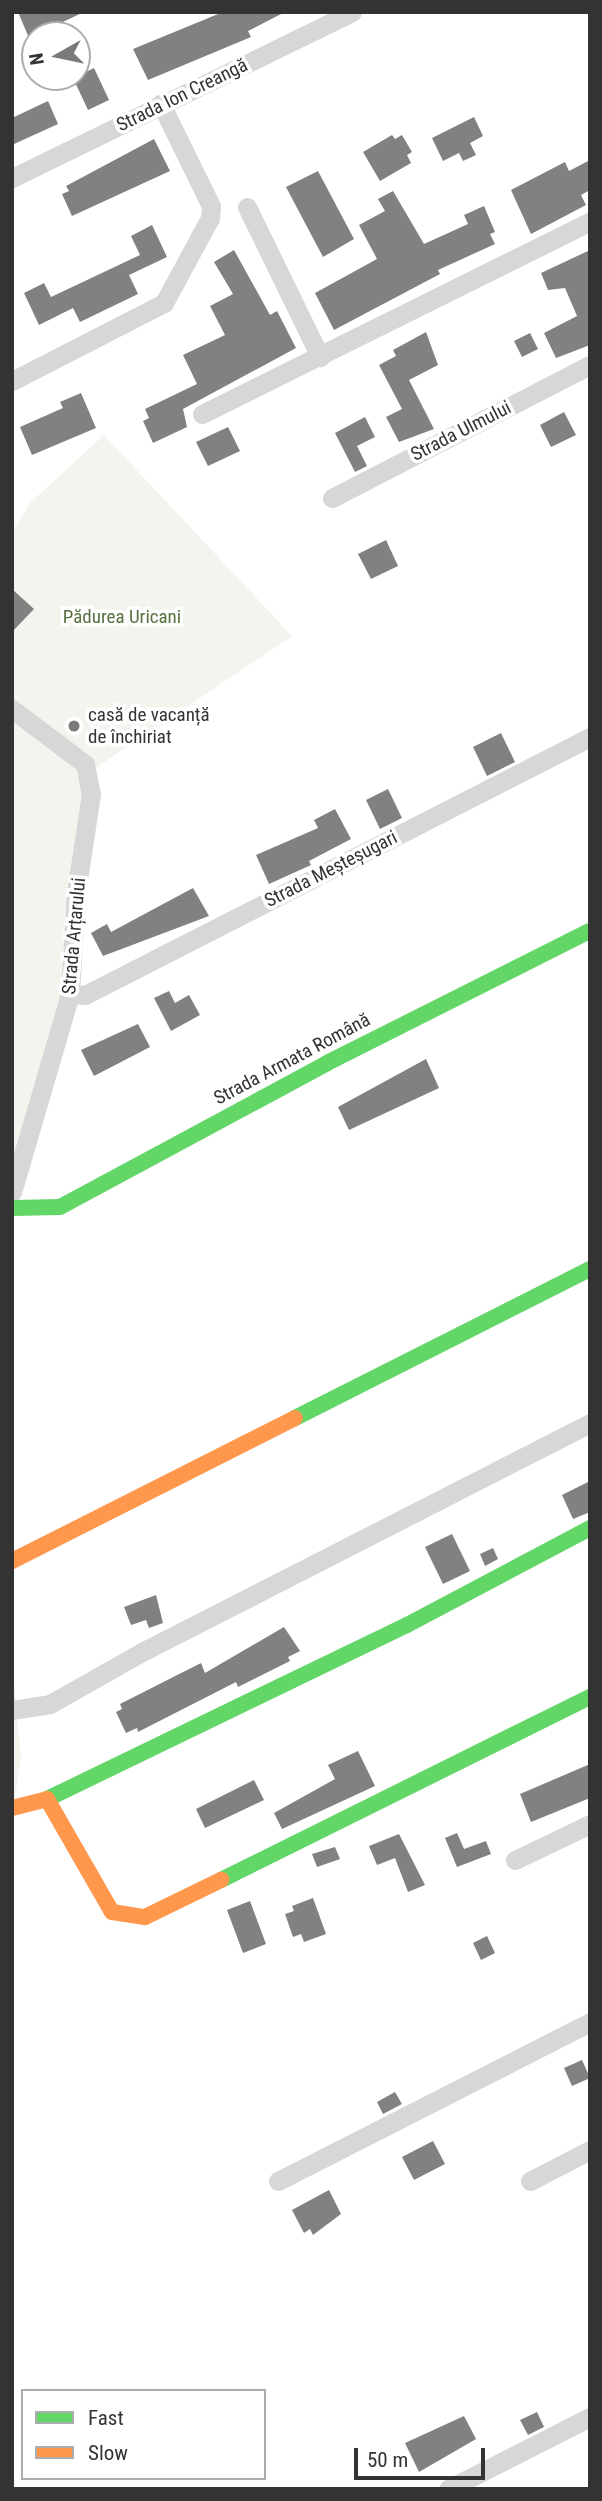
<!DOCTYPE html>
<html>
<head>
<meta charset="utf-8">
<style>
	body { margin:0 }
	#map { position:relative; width:602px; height:2501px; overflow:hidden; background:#fff; font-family:"Roboto Condensed",sans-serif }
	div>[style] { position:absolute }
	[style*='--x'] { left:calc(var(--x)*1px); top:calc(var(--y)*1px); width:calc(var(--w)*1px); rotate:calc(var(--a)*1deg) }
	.green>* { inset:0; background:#f1f5ed }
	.building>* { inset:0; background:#818181 }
	.street>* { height:19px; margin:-9.5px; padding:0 9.5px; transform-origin:9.5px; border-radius:9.5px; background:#d7d7d7 }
	.fast>* { height:16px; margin:-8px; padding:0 8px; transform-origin:8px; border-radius:8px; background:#63d668 }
	.slow>* { height:16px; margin:-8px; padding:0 8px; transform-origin:8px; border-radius:8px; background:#ff974d }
	.dots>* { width:19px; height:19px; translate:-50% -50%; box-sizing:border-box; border:4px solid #fff; border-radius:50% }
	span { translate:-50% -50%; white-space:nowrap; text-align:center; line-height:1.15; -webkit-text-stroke:7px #fff; paint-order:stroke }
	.street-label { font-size:19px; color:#333 }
	.park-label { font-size:19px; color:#56703f }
	.poi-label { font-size:19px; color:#333 }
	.left { translate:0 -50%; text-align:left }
	.frame { position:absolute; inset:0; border:14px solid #333; pointer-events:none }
	.legend { position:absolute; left:21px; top:2389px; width:245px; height:91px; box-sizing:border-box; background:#fff; border:2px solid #adadad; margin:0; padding:9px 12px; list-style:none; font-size:21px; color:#333 }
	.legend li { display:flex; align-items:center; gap:14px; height:35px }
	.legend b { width:35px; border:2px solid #adadad }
	.north { position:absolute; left:21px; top:21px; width:70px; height:70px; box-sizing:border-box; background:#fff; border:2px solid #adadad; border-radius:50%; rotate:261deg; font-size:19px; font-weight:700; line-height:28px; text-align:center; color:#333 }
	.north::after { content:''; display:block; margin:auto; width:24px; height:32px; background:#7a7a7a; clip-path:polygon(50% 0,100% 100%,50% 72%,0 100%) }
	.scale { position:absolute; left:354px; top:2448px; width:131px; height:32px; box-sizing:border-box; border:4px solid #333; border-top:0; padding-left:9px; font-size:21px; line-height:24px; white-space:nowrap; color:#333; -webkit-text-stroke:5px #fff; paint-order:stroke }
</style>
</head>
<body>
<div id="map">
	<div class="green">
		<i style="clip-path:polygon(104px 435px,292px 636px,84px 776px,65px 985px,12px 1176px,12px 532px,31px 502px)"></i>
		<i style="clip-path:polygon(12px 1656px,21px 1759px,12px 1817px)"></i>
	</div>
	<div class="building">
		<i style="clip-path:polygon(18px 12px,84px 12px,29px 38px)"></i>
		<i style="clip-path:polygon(223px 12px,285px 12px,248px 31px,251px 37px,148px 80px,133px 49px)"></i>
		<i style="clip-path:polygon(94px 68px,109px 100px,88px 110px,73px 78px)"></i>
		<i style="clip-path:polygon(48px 101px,58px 124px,12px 145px,12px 118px)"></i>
		<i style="clip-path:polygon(474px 117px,483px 136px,470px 143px,476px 155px,463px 161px,459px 153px,443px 161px,432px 138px)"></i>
		<i style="clip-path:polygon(392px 135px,395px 139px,402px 135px,412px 152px,407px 155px,411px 163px,380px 181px,363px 152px)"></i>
		<i style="clip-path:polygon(154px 139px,170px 171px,72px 216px,62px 194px,69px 191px,66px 186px)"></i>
		<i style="clip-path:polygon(590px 160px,590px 190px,581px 195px,586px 205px,531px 234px,511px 190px,565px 162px,569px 171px)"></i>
		<i style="clip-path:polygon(318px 171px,354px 239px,323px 257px,286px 187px)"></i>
		<i style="clip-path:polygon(393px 191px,424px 244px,468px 224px,464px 215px,484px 206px,495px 232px,490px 234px,495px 244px,438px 270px,440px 274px,334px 330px,315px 293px,377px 259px,359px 225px,385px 211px,378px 199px)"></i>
		<i style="clip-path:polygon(152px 225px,167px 257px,129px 275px,138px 294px,80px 322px,73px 308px,39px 325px,24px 293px,44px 283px,51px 297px,140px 255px,131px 236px)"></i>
		<i style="clip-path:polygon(234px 250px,270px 315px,277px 311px,296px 348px,183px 409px,187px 427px,153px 443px,143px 421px,149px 418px,145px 409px,197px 384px,183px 355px,225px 335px,210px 306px,233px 294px,214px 262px)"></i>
		<i style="clip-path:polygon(590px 250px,590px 345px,556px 358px,544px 333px,577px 316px,565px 288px,548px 290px,541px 273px)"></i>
		<i style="clip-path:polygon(426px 332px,438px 365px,409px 380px,434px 429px,399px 442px,386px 417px,402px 409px,379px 365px,396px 356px,393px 350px)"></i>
		<i style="clip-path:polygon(530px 333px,538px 349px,522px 357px,514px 341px)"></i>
		<i style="clip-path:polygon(81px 393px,96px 428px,32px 455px,20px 427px,63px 408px,60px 402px)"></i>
		<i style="clip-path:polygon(564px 412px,576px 435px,551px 447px,540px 425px)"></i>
		<i style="clip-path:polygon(365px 417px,375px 437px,357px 446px,367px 466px,355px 472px,335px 433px)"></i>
		<i style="clip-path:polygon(228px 427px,240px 451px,208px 466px,196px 442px)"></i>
		<i style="clip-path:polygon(386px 540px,398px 566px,371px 579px,358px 554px)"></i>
		<i style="clip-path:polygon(12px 589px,34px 609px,12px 632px)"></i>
		<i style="clip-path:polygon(501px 733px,515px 762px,487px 776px,473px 747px)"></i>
		<i style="clip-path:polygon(388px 789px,402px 818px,380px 829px,366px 800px)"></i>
		<i style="clip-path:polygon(335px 809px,351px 839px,309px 861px,311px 865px,269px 884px,256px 855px,318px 828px,314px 820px)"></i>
		<i style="clip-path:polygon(193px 888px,209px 916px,103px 956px,91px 933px,107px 924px,111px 932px)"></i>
		<i style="clip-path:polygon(169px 991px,175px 1003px,189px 995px,200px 1015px,171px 1031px,154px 998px)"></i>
		<i style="clip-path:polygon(138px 1024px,150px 1047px,94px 1076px,81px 1050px)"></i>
		<i style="clip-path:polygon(426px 1059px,439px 1088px,349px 1130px,338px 1107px)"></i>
		<i style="clip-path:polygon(590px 1481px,590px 1512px,573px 1519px,562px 1495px)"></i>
		<i style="clip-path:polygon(452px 1534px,470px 1571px,443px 1584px,425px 1547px)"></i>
		<i style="clip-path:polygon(493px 1548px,498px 1559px,485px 1566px,480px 1554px)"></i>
		<i style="clip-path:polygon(156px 1595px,163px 1623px,149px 1628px,146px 1620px,131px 1625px,124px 1607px)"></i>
		<i style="clip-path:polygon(284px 1627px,300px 1651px,288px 1657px,290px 1661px,238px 1687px,236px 1682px,138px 1732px,137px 1728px,126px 1733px,116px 1712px,122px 1709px,120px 1704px,201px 1663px,205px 1673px)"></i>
		<i style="clip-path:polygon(358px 1751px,375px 1786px,282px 1829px,274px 1813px,335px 1779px,328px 1765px)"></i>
		<i style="clip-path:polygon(590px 1764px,590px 1798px,531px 1822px,520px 1794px)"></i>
		<i style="clip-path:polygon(254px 1780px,264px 1800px,205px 1828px,196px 1809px)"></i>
		<i style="clip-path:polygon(457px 1833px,464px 1849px,486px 1841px,491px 1854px,457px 1867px,445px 1838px)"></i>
		<i style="clip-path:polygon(399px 1834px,425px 1885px,408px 1892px,395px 1858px,377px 1865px,369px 1846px)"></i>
		<i style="clip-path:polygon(335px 1847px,340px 1859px,317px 1867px,312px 1854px)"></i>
		<i style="clip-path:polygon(313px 1898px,326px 1934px,304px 1942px,301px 1934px,293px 1937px,285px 1914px,294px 1911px,292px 1906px)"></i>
		<i style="clip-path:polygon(250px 1901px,266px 1944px,243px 1953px,227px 1910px)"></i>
		<i style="clip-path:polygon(487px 1936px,495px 1953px,481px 1960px,473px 1943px)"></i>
		<i style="clip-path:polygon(582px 2060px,590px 2078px,572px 2086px,564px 2068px)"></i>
		<i style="clip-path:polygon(395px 2092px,402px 2104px,383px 2114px,377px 2102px)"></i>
		<i style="clip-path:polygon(433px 2141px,445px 2164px,414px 2180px,402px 2157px)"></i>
		<i style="clip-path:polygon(329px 2190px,341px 2214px,313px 2235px,310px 2229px,304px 2233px,292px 2210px)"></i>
		<i style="clip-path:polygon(537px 2412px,544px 2427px,528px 2435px,520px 2420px)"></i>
		<i style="clip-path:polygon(464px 2416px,476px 2439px,419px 2472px,405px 2443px)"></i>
	</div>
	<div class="street">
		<i style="--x:12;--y:178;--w:378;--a:-26"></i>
		<i style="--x:247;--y:207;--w:167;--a:64"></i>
		<i style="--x:12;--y:381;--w:171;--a:-27.2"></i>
		<i style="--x:164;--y:303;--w:97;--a:-61.6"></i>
		<i style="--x:210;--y:218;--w:12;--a:-85"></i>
		<i style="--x:211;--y:206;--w:114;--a:-116.1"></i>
		<i style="--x:202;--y:414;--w:433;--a:-26.4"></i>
		<i style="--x:332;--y:498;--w:290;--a:-27.3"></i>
		<i style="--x:12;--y:709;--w:91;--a:37"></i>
		<i style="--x:85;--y:764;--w:31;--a:79"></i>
		<i style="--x:91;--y:794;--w:100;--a:98.6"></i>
		<i style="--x:76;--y:893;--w:101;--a:93.4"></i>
		<i style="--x:70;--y:994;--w:206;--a:106.3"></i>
		<i style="--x:70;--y:994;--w:15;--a:4"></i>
		<i style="--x:85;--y:995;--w:567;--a:-27.06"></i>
		<i style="--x:12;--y:1710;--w:38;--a:-9"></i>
		<i style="--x:50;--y:1704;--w:103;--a:-29.5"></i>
		<i style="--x:140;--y:1653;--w:505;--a:-27.07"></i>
		<i style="--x:515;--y:1860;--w:83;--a:-25.6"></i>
		<i style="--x:278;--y:2181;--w:350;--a:-27"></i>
		<i style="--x:530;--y:2181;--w:68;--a:-27.3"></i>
		<i style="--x:448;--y:2489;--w:159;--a:-26.9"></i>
	</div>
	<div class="fast">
		<i style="--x:12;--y:1208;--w:48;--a:-1.2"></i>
		<i style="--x:60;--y:1207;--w:303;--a:-28.3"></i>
		<i style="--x:327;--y:1063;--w:294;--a:-26.7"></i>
		<i style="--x:295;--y:1418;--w:330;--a:-26.8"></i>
		<i style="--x:47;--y:1799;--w:400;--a:-25.8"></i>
		<i style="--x:407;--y:1625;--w:207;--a:-27.9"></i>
		<i style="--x:221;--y:1880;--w:412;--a:-26.4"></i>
	</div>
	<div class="slow">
		<i style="--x:12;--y:1561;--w:317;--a:-26.8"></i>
		<i style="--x:12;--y:1808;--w:36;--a:-14"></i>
		<i style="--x:47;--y:1799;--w:130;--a:60.1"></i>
		<i style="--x:112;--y:1912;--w:33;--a:9"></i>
		<i style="--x:145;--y:1917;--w:85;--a:-26"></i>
	</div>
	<div class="dots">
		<i style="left:74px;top:726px;background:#7a7a7a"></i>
	</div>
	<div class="street-label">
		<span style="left:182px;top:95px;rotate:-26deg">Strada Ion Creangă</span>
		<span style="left:461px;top:431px;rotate:-27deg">Strada Ulmului</span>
		<span style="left:331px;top:869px;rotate:-27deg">Strada Meșteșugari</span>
		<span style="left:74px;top:936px;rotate:-85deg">Strada Arțarului</span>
		<span style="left:292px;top:1059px;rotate:-28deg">Strada Armata Română</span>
	</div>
	<div class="park-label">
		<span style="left:122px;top:617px">Pădurea Uricani</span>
	</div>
	<div class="poi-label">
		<span class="left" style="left:88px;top:726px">casă de vacanță<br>de închiriat</span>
	</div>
	<div class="frame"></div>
	<ul class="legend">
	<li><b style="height:9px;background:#63d668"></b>Fast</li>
	<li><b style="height:9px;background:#ff974d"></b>Slow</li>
	</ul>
	<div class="north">N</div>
	<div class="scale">50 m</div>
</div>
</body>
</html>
